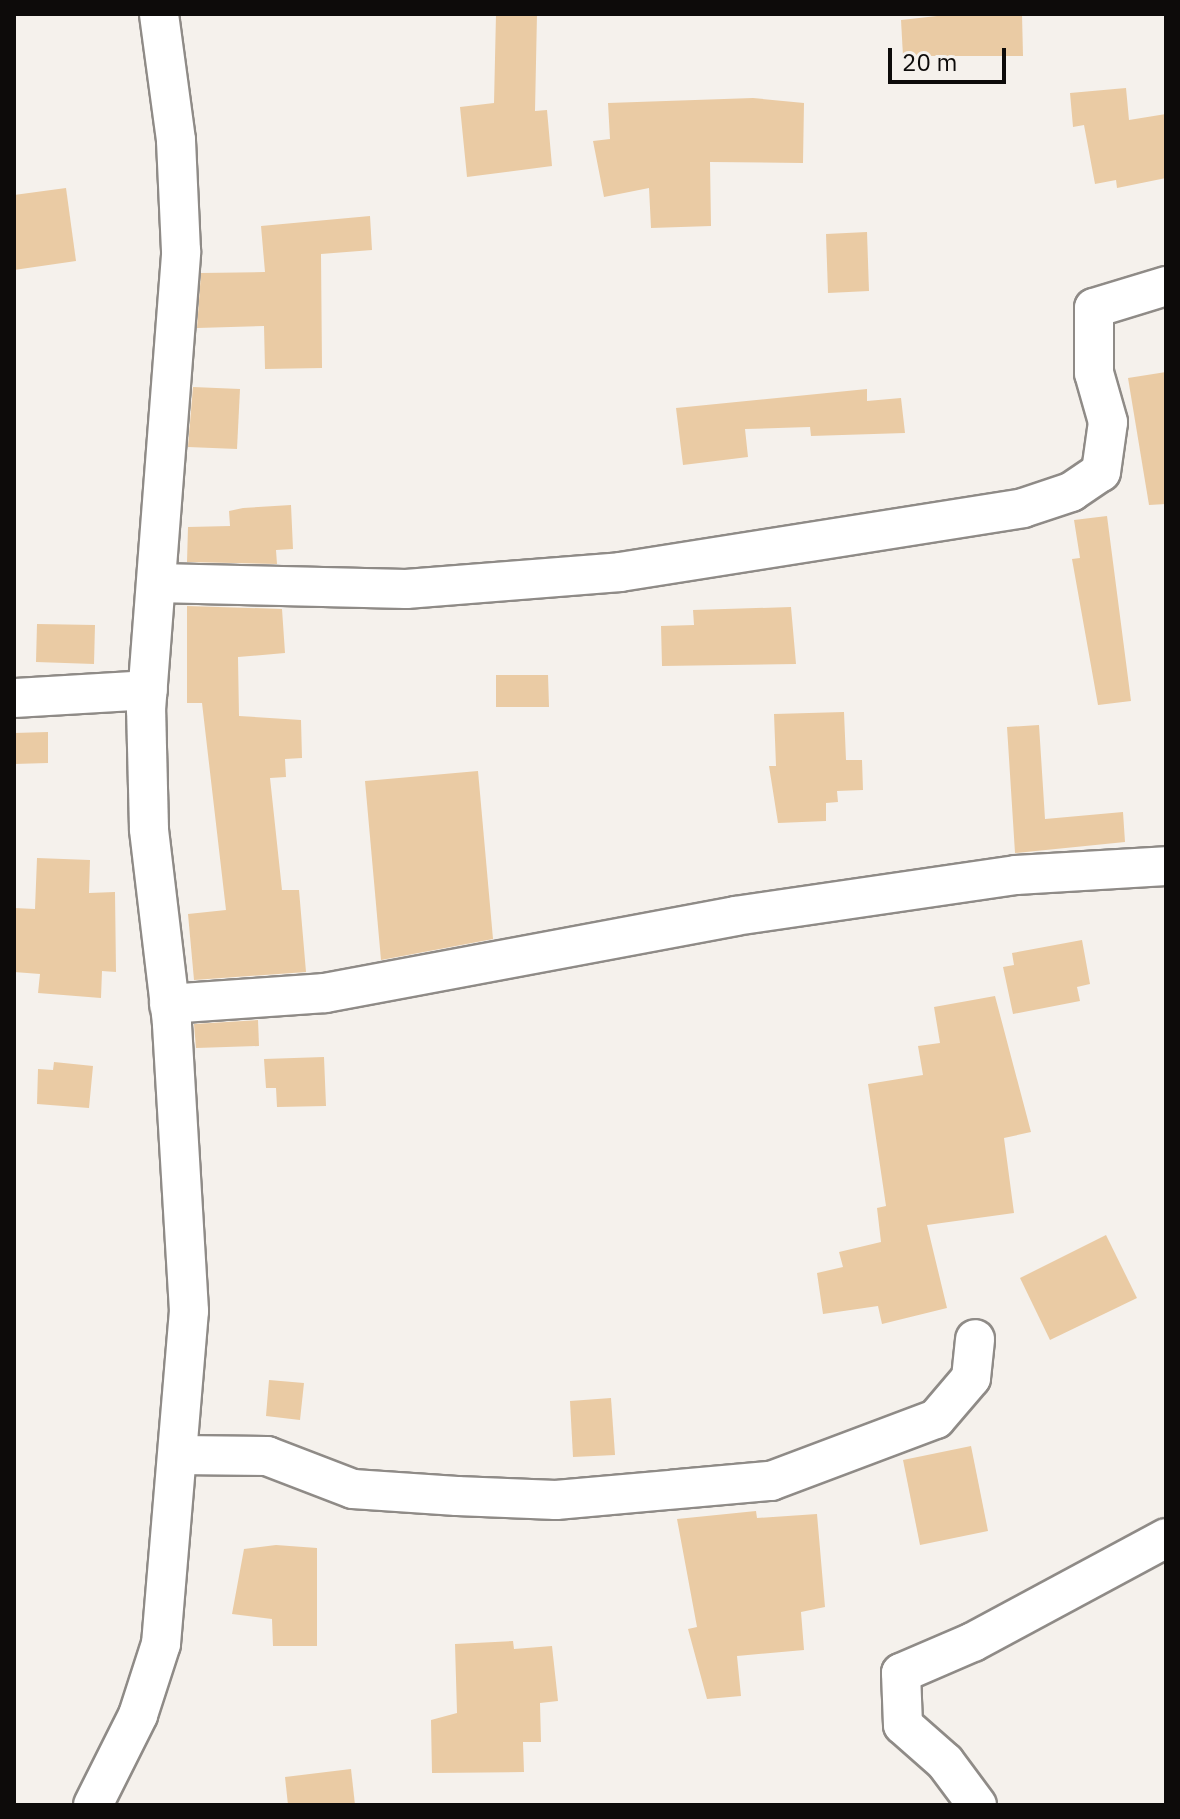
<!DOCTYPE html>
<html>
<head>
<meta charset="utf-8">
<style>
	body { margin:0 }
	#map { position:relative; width:1180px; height:1819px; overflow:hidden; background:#f5f1ec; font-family:"IBM Plex Sans",sans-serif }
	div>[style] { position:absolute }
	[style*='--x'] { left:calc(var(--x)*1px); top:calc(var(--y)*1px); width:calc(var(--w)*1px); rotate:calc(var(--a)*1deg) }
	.building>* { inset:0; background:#eacba4 }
	.roads { filter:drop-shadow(2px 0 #8f8b87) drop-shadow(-2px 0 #8f8b87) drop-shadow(0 2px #8f8b87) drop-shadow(0 -2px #8f8b87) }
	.minor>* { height:38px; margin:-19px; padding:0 19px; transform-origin:19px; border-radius:19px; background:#fff }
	span { translate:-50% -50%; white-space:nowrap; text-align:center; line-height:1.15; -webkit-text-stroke:6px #f5f1ec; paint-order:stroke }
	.frame { position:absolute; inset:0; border:16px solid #0d0b0a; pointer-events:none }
	.scale { position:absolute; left:888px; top:48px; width:118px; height:36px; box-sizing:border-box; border:4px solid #0d0b0a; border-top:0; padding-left:10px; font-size:24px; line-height:28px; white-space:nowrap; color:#0d0b0a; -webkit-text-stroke:6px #f5f1ec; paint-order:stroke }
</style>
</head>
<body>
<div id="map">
	<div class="building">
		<i style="clip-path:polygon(496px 14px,537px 14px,535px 111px,547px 110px,552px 166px,467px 177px,460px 107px,494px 103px)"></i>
		<i style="clip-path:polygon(955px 14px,1022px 14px,1023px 56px,903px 56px,901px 20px)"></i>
		<i style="clip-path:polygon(1126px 88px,1129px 120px,1166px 114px,1166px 178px,1117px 188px,1116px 180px,1095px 184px,1084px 125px,1073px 127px,1070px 93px)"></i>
		<i style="clip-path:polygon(753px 98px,804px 103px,803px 163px,710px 162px,711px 226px,651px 228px,649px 188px,604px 197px,593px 141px,610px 139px,608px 103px)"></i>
		<i style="clip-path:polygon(66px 188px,76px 261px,14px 270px,14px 195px)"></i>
		<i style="clip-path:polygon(370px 216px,372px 250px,321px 254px,322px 368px,265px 369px,264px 326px,197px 328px,201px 273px,265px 272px,261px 226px)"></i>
		<i style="clip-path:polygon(867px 232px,869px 291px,828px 293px,826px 234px)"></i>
		<i style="clip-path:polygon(1166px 372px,1166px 504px,1149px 505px,1128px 378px)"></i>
		<i style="clip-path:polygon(193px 387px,240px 389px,237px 449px,188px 447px)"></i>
		<i style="clip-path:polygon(867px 389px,867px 401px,901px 398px,905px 433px,811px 436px,810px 427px,745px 429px,748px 457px,683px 465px,676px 408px)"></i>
		<i style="clip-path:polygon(291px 505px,293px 549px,276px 550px,277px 564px,187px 562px,188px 527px,230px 526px,229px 511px,243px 508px)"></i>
		<i style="clip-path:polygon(1107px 516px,1131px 701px,1098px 705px,1072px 559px,1080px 558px,1074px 520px)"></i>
		<i style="clip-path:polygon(187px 606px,282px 609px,285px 653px,238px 657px,239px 716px,301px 720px,302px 758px,285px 759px,286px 777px,270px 778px,282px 890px,299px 890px,306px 972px,194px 980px,188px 914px,226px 910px,202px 703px,187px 703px)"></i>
		<i style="clip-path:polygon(791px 607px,796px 664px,662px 666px,661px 626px,694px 625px,693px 610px)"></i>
		<i style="clip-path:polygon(37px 624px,95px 625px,94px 664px,36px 662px)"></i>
		<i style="clip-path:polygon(496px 675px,548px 675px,549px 707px,496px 707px)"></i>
		<i style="clip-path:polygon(844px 712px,846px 760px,862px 760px,863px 790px,837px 791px,838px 802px,826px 803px,826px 821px,778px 823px,769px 766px,776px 766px,774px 714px)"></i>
		<i style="clip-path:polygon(1039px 725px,1045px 819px,1123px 812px,1125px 842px,1015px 853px,1007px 727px)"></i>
		<i style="clip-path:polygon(48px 732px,48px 763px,14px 764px,14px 733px)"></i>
		<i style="clip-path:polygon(478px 771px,493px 939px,381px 960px,365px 781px)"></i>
		<i style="clip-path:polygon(37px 858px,90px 860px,89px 893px,115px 892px,116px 972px,102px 971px,101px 998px,38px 993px,40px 974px,14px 972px,14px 908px,35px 909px)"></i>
		<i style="clip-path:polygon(1082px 940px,1090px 984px,1077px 987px,1080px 1001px,1013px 1014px,1003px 967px,1014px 965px,1012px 953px)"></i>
		<i style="clip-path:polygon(995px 996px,1031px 1132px,1004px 1138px,1014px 1213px,927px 1225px,947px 1308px,882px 1324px,878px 1306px,823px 1314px,817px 1273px,843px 1267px,839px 1252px,881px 1242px,877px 1208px,886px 1206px,868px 1084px,923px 1075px,918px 1046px,940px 1043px,934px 1007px)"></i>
		<i style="clip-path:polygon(258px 1020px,259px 1046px,196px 1048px,194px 1024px)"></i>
		<i style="clip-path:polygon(324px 1057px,326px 1106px,277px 1107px,276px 1088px,266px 1088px,264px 1059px)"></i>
		<i style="clip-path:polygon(54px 1062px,93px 1066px,89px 1108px,37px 1104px,38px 1069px,53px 1070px)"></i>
		<i style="clip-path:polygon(1106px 1235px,1137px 1298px,1050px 1340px,1020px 1278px)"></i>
		<i style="clip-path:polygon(269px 1380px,304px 1383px,300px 1420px,266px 1416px)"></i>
		<i style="clip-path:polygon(611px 1398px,615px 1455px,573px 1457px,570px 1401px)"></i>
		<i style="clip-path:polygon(971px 1446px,988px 1531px,920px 1545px,903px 1460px)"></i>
		<i style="clip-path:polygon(756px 1511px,757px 1518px,817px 1514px,825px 1607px,801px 1612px,804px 1650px,737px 1656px,741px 1696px,707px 1699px,688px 1629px,697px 1627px,677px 1519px)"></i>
		<i style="clip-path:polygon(276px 1545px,317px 1548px,317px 1646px,273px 1646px,272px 1619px,232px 1614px,244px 1549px)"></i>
		<i style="clip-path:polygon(513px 1641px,514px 1649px,552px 1646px,558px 1701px,540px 1703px,541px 1742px,523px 1742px,524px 1772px,432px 1773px,431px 1720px,457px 1713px,455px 1644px)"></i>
		<i style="clip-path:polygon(351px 1769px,355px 1805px,288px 1805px,285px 1777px)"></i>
	</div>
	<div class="roads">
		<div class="minor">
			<i style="--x:157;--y:583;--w:249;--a:1.4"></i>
			<i style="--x:406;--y:589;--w:215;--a:-4.5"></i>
			<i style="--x:620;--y:572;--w:408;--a:-9"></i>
			<i style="--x:1023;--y:508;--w:51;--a:-18.4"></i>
			<i style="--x:1071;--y:492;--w:36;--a:-34"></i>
			<i style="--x:1101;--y:472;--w:50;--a:-82"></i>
			<i style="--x:1108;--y:422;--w:51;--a:-105.9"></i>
			<i style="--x:1094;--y:373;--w:65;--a:-90"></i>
			<i style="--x:1094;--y:308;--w:75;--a:-17"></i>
			<i style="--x:14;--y:698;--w:134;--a:-3.4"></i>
			<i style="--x:169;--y:1004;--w:156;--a:-4"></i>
			<i style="--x:325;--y:993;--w:417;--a:-10.6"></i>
			<i style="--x:735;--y:916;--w:284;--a:-8.3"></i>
			<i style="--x:1016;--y:875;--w:150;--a:-3.4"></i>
			<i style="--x:179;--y:1455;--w:88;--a:0.7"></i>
			<i style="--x:267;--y:1456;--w:92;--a:21"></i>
			<i style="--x:353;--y:1489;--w:104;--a:3.9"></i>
			<i style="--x:457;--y:1496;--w:99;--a:2.3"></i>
			<i style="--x:556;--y:1500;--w:216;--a:-5.1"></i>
			<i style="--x:771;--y:1481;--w:176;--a:-20.6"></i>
			<i style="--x:936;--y:1419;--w:54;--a:-49.5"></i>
			<i style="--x:971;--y:1378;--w:39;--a:-84"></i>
			<i style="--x:93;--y:1805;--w:101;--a:-63.4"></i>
			<i style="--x:138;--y:1715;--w:75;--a:-72.1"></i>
			<i style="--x:161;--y:1644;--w:334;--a:-85.2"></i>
			<i style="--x:189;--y:1311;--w:289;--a:-93.4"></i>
			<i style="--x:172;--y:1023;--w:195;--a:-96.8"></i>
			<i style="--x:149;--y:829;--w:119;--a:-91.4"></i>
			<i style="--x:146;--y:710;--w:460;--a:-85.6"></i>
			<i style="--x:181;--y:251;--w:111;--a:-92.6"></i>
			<i style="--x:176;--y:140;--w:127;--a:-97.7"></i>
			<i style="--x:977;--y:1805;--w:54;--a:-126.7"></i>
			<i style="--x:945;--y:1762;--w:56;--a:-138.6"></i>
			<i style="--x:903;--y:1725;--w:52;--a:-92.2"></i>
			<i style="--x:901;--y:1673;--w:78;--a:-23.3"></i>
			<i style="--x:973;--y:1642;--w:219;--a:-28.3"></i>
		</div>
	</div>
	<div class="frame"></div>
	<div class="scale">20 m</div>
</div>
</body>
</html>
